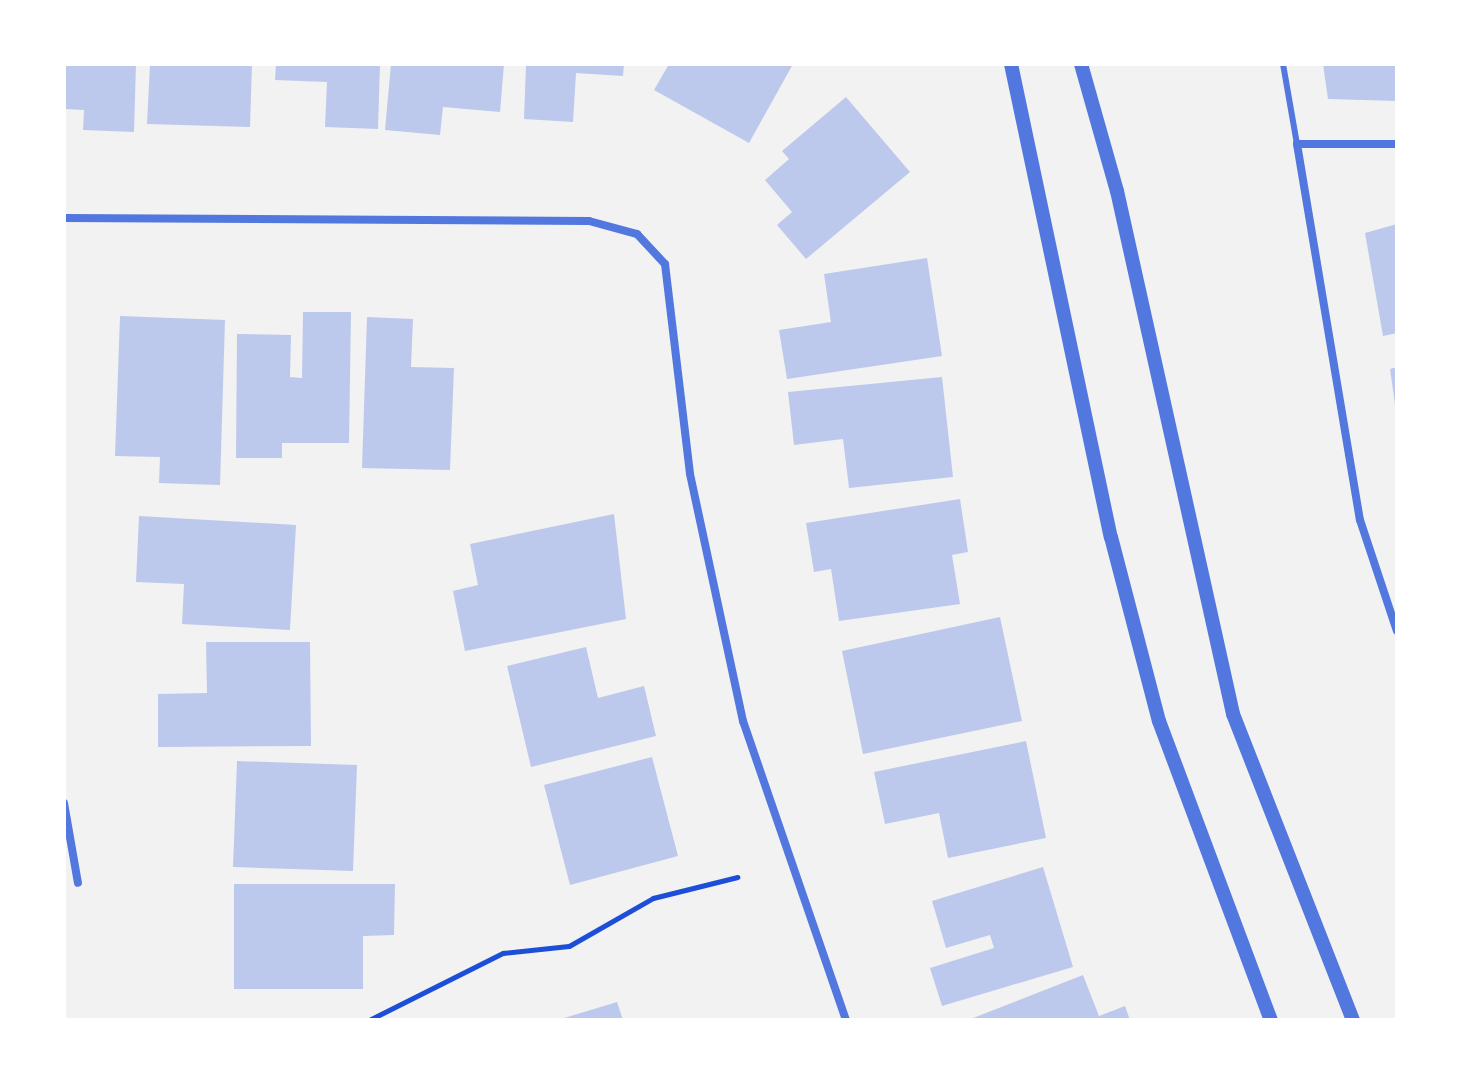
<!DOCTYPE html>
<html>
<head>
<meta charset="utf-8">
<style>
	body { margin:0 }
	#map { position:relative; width:1461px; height:1084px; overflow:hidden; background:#f2f2f2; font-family:Merriweather,serif }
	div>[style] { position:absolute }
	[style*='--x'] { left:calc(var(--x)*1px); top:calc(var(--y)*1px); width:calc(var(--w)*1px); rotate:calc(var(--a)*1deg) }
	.building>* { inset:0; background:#bdc9ec }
	.path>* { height:5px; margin:-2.5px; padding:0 2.5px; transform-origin:2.5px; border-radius:2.5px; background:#1d4ed8 }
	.service>* { height:6px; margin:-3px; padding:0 3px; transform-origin:3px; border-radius:3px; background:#5277de }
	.minor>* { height:8px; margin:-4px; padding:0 4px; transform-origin:4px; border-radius:4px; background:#5277de }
	.tertiary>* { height:14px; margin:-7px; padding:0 7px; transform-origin:7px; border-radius:7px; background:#5277de }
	span { translate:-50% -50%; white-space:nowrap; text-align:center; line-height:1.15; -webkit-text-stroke:7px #fff; paint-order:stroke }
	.frame { position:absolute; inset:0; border:66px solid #fff; pointer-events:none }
</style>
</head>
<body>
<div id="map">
	<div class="building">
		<i style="clip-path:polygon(64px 64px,136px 64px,134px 132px,83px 130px,84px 110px,64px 109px)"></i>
		<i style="clip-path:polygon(150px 64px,252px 64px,250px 127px,147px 124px)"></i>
		<i style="clip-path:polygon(276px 64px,380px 64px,378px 129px,325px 127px,327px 82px,275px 80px)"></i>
		<i style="clip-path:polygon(391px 64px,504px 64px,500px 112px,443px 107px,440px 135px,385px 130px)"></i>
		<i style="clip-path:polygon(526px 64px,624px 64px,623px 76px,576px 73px,573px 122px,524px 119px)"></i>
		<i style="clip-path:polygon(669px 64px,793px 64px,749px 143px,654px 90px)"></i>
		<i style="clip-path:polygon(1323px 64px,1397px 64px,1397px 101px,1328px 99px)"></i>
		<i style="clip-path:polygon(846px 97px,910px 172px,806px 259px,777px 225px,792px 212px,765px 180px,789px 159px,782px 151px)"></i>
		<i style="clip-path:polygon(1397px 224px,1397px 333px,1383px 336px,1365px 233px)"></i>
		<i style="clip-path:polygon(927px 258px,942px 356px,787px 379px,779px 330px,831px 322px,824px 274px)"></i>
		<i style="clip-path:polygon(303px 312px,351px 312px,349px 443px,282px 443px,282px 458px,236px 458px,237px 334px,291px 335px,290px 377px,302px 378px)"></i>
		<i style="clip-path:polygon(120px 316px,225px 320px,220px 485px,159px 483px,160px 457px,115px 456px)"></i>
		<i style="clip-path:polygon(367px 317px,413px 319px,411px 367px,454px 368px,450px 470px,362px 468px)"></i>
		<i style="clip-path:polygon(1397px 367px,1397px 411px,1396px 411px,1390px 369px)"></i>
		<i style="clip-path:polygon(942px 377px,953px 477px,849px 488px,843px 439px,794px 445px,788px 392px)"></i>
		<i style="clip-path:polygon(960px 499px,968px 552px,952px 555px,960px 604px,839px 621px,831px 569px,814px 572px,806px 523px)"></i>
		<i style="clip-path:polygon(614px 514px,626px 619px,465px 651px,453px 591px,478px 585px,470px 544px)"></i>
		<i style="clip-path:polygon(139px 516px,296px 525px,290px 630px,182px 624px,184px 584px,136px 582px)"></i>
		<i style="clip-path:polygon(1000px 617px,1022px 721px,863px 754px,842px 651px)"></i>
		<i style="clip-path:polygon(206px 642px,310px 642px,311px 746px,158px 747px,158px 694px,207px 693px)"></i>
		<i style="clip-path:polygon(586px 647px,598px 698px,644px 686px,656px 736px,531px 767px,507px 666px)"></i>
		<i style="clip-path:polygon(1026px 741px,1046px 838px,948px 858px,939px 813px,885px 824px,874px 772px)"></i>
		<i style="clip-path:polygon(652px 757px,678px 856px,570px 885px,544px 785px)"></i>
		<i style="clip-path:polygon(237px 761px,357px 765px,353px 871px,233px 867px)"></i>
		<i style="clip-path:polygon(1043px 867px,1073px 967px,942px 1006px,930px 968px,994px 948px,990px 935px,946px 948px,932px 901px)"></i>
		<i style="clip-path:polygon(234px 884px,395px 884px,394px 935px,363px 936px,363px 989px,234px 989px)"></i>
		<i style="clip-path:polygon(1083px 975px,1099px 1016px,1125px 1006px,1130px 1020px,968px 1020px)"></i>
		<i style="clip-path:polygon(617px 1002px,623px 1020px,561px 1020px,561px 1019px)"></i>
	</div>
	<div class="path">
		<i style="--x:369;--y:1020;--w:150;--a:-26.6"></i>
		<i style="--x:503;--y:953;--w:66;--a:-6.1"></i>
		<i style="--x:569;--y:946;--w:97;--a:-29.7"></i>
		<i style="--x:653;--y:898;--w:87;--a:-14"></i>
	</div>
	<div class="service">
		<i style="--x:1283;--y:64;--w:81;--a:80.1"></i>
	</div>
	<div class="minor">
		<i style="--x:1397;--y:144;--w:100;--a:180"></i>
		<i style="--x:1297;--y:144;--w:381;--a:80.5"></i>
		<i style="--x:1360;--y:520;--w:117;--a:71.6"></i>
		<i style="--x:64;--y:218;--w:525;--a:0.33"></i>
		<i style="--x:589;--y:221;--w:50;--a:15.2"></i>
		<i style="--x:637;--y:234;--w:41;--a:47"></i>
		<i style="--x:665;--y:264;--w:211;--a:83.2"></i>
		<i style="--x:690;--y:474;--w:253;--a:77.9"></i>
		<i style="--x:743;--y:721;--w:316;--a:71"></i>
		<i style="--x:64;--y:803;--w:81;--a:80.1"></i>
	</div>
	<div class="tertiary">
		<i style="--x:1011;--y:64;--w:483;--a:78.1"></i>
		<i style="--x:1111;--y:537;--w:190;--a:75.4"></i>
		<i style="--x:1159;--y:721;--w:319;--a:69.5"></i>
		<i style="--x:1081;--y:64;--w:132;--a:74.2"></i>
		<i style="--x:1117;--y:191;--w:536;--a:77.49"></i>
		<i style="--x:1233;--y:714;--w:329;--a:68.6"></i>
	</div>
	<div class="frame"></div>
</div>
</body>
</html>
